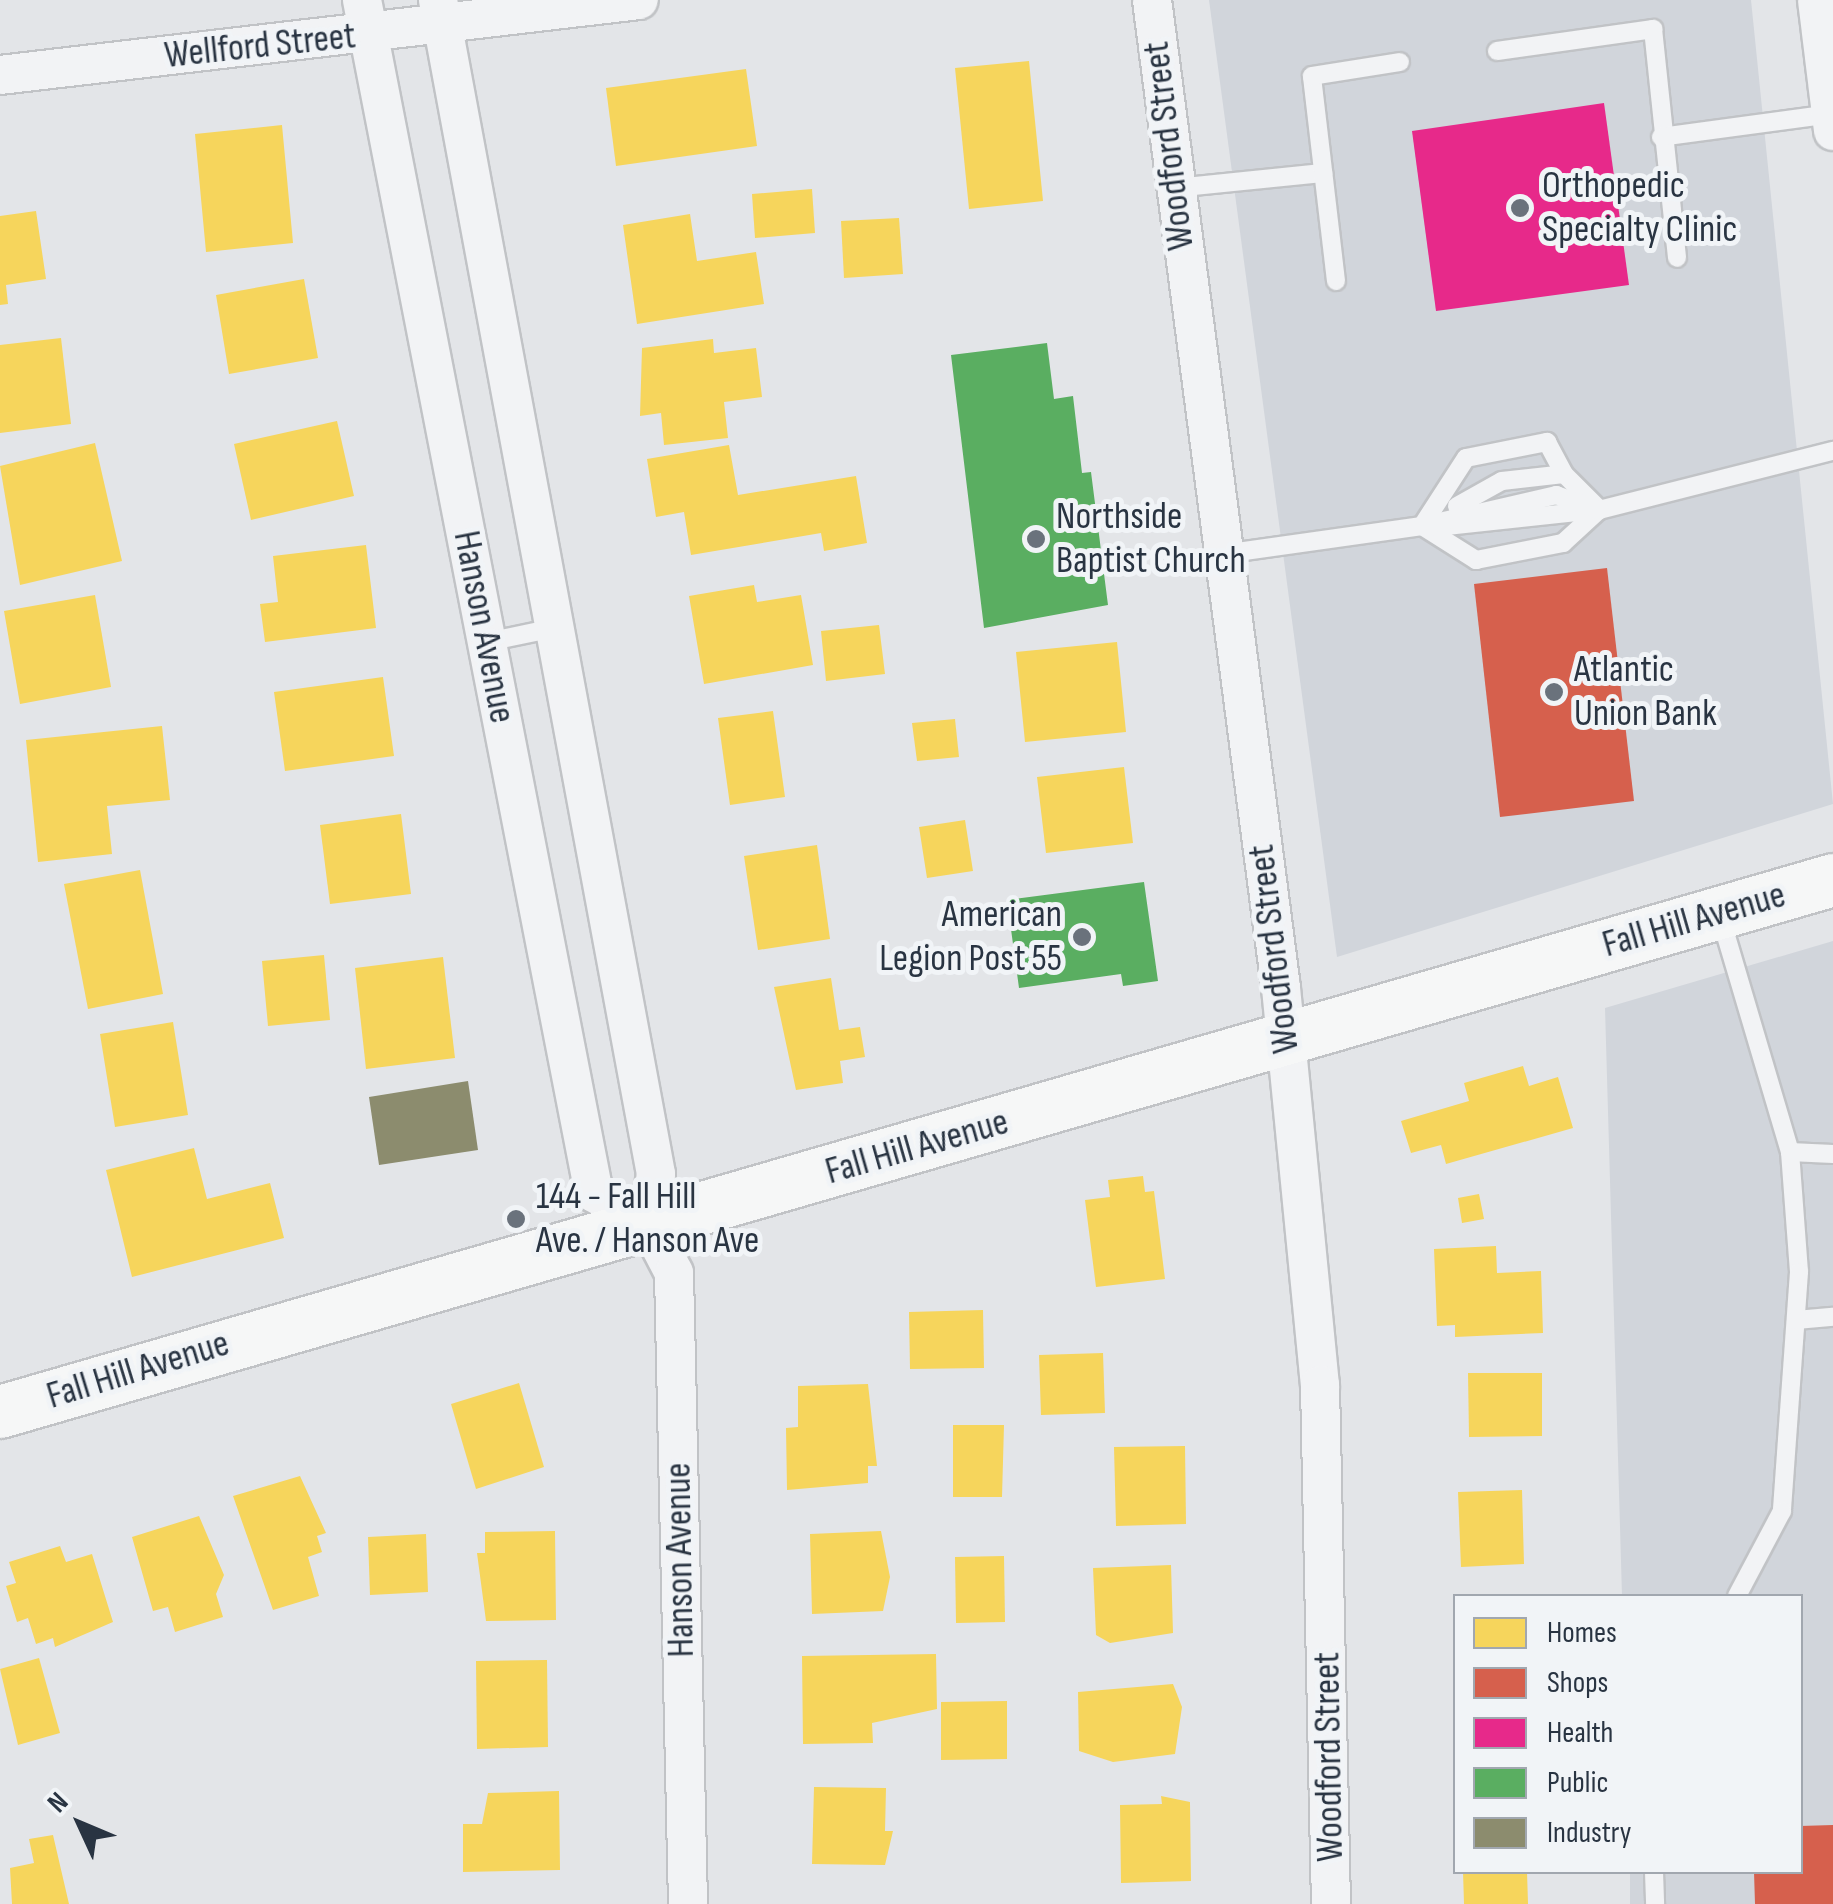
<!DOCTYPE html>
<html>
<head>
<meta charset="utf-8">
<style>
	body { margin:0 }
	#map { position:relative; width:1833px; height:1904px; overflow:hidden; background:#e3e5e8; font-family:"Sofia Sans Condensed",sans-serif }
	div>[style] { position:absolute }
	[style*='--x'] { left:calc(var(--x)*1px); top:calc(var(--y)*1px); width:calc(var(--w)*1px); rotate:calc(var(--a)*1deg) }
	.built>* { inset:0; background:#d1d5db }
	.homes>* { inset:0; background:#f6d55c }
	.shops>* { inset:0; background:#d6604d }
	.health>* { inset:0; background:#e7298a }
	.public>* { inset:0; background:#5aae61 }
	.industry>* { inset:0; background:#8c8c6e }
	.roads { filter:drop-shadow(2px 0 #c1c3c6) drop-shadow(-2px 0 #c1c3c6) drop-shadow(0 2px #c1c3c6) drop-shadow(0 -2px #c1c3c6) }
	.service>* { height:18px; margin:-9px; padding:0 9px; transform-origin:9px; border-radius:9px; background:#f2f3f5 }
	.minor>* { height:38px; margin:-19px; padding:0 19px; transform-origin:19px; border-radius:19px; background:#f2f3f5 }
	.secondary>* { height:52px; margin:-26px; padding:0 26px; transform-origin:26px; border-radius:26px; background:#f6f7f7 }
	.dots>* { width:28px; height:28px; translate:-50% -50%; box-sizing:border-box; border:5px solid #f1f4f7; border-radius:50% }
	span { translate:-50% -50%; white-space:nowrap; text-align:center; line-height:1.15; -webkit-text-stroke:10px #f1f4f7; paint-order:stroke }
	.street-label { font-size:38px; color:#293442 }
	.poi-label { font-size:38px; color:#293442 }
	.left { translate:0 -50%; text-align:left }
	.right { translate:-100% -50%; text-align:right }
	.legend { position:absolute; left:1453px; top:1594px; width:350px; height:280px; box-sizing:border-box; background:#f1f4f7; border:2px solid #a1a7af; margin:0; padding:12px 18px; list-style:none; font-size:30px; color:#293442 }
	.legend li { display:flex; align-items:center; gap:20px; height:50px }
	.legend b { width:50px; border:2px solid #a1a7af }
	.north { position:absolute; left:30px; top:1774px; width:100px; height:100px; -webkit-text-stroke:8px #f1f4f7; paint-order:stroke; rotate:314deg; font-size:28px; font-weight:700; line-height:40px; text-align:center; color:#293442 }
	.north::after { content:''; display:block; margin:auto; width:35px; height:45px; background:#293442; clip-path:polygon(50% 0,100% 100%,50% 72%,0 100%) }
</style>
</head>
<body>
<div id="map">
	<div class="built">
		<i style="clip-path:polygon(1209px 0,1751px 0,1833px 804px,1337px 957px)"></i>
		<i style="clip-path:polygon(1833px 941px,1833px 1904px,1630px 1904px,1630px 1872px,1800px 1872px,1800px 1596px,1622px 1596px,1605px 1008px)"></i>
	</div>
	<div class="homes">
		<i style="clip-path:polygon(1029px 61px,1043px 201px,969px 209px,955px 68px)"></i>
		<i style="clip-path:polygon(746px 69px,757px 146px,616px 166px,606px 88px)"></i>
		<i style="clip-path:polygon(282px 125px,293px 243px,206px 252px,195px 134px)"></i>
		<i style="clip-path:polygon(812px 189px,815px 233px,755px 238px,752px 194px)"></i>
		<i style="clip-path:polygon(36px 211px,46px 279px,6px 285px,8px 304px,0 305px,0 216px)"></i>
		<i style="clip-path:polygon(690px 214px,697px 261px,756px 252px,764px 304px,637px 324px,623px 225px)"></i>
		<i style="clip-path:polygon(899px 218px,903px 274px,844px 278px,841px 221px)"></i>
		<i style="clip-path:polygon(304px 279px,318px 358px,229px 374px,216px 295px)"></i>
		<i style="clip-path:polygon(61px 338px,71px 424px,0 433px,0 345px)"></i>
		<i style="clip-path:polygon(713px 339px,714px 353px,756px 348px,762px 397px,724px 402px,728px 438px,664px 445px,661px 413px,640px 416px,642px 348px)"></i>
		<i style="clip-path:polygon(337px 421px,354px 496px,251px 520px,234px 444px)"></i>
		<i style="clip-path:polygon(95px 443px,122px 561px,20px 585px,0 466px)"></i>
		<i style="clip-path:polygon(729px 445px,738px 495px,856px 476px,867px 543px,824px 551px,821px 533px,691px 555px,684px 512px,656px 517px,647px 459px)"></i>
		<i style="clip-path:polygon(366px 545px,376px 628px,265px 642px,260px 604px,278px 602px,273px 556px)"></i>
		<i style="clip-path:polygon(754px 585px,757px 602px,801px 595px,813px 665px,704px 684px,689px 596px)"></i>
		<i style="clip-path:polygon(95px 595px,111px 687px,20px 704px,4px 611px)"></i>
		<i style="clip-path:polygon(879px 625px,885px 674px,826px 681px,821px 631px)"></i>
		<i style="clip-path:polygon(1117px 642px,1126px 732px,1025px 742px,1016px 652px)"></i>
		<i style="clip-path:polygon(383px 677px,394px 756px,285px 771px,274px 692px)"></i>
		<i style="clip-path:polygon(773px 711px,785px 797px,730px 805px,718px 718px)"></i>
		<i style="clip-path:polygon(955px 719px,959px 757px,917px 761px,912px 723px)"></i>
		<i style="clip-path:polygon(162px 726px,170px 800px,107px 806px,112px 854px,38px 862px,26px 740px)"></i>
		<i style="clip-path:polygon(1124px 767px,1133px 843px,1046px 853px,1037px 777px)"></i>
		<i style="clip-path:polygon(401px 814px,411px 894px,330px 904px,320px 825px)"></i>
		<i style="clip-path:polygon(965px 820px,973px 871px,927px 878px,919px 827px)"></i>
		<i style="clip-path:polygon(817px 845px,830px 939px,758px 950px,744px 856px)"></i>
		<i style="clip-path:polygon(140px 870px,163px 994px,88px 1009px,64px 884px)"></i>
		<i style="clip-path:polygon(324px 955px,330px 1020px,268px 1026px,262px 961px)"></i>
		<i style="clip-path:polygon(443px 957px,455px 1058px,366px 1069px,355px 968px)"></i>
		<i style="clip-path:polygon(831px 978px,839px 1030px,860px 1027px,865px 1057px,840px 1061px,843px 1083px,796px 1090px,774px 987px)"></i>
		<i style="clip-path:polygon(173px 1022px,188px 1115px,115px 1127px,100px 1034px)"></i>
		<i style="clip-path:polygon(1523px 1066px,1529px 1086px,1558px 1077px,1573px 1128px,1446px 1164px,1441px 1145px,1411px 1153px,1401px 1121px,1469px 1101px,1464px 1083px)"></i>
		<i style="clip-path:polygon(194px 1148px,207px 1199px,270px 1183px,284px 1238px,132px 1277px,106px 1170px)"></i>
		<i style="clip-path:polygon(1143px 1176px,1145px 1192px,1154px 1191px,1165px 1279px,1096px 1287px,1085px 1200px,1110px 1197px,1108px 1180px)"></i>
		<i style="clip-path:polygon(1479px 1194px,1484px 1219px,1462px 1223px,1458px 1198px)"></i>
		<i style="clip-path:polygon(1496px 1246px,1497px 1273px,1541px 1271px,1543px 1333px,1455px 1337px,1455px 1325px,1437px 1326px,1434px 1249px)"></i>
		<i style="clip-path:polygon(983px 1310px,984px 1368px,910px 1369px,909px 1312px)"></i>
		<i style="clip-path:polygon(1103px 1353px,1105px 1413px,1041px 1415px,1039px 1355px)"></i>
		<i style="clip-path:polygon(1468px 1373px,1542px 1373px,1542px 1436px,1469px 1437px)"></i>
		<i style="clip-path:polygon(519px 1383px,544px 1467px,476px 1489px,451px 1404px)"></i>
		<i style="clip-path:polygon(868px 1384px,877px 1466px,868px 1466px,868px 1483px,787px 1490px,786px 1428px,798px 1427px,798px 1386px)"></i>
		<i style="clip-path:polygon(953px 1425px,1004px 1425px,1002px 1497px,953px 1497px)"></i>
		<i style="clip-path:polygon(1185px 1446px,1186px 1524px,1116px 1526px,1114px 1447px)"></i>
		<i style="clip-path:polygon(300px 1476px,326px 1533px,317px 1536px,322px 1552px,308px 1557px,319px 1596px,273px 1610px,233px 1496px)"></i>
		<i style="clip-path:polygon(1522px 1490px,1524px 1564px,1461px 1567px,1458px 1492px)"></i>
		<i style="clip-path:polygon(199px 1516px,224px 1575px,216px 1594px,223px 1617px,175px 1632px,168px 1607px,153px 1611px,132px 1537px)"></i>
		<i style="clip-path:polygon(555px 1531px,556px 1620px,486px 1621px,477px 1553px,485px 1553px,485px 1532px)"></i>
		<i style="clip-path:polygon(881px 1531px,890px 1577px,883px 1611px,812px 1614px,810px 1534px)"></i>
		<i style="clip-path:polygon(426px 1534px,428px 1592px,370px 1595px,368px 1537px)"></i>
		<i style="clip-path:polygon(60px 1546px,66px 1562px,92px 1554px,113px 1622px,55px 1647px,53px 1638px,36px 1644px,28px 1618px,17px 1622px,6px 1586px,16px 1583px,9px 1562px)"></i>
		<i style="clip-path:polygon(1004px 1556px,1005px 1622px,956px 1623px,955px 1557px)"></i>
		<i style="clip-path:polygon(1171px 1565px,1173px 1633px,1110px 1643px,1096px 1635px,1093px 1568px)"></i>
		<i style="clip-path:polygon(936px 1654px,937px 1709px,872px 1723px,873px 1743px,803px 1744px,802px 1656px)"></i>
		<i style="clip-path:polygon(39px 1658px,60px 1733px,18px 1745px,0 1669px)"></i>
		<i style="clip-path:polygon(547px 1660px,548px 1747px,477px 1749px,476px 1661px)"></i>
		<i style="clip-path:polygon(1173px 1684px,1182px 1707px,1175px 1754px,1113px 1762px,1079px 1751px,1078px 1692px)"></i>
		<i style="clip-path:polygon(1007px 1701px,1007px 1759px,941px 1760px,941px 1702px)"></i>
		<i style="clip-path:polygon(814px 1787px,886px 1788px,885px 1831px,893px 1831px,885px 1865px,812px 1864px)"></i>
		<i style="clip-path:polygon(559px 1791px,560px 1870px,463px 1872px,463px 1824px,482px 1824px,488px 1793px)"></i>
		<i style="clip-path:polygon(1161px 1796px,1190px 1802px,1191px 1881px,1121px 1883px,1120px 1805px,1162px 1804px)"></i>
		<i style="clip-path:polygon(53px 1835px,69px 1904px,12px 1904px,10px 1868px,34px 1863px,29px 1839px)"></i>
		<i style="clip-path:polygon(1463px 1872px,1527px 1872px,1528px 1904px,1464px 1904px)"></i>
	</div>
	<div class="shops">
		<i style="clip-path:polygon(1607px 568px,1634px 801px,1500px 817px,1474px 584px)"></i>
		<i style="clip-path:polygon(1833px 1825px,1833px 1904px,1755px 1904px,1754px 1872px,1800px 1872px,1800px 1826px)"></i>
	</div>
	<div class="health">
		<i style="clip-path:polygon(1604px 103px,1629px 285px,1436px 311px,1412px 131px)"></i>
	</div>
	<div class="public">
		<i style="clip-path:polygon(1047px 343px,1054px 399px,1073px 396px,1082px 473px,1091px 472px,1108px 605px,984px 628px,951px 355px)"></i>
		<i style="clip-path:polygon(1144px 882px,1158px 981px,1123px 986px,1121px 974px,1019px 988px,1007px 900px)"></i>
	</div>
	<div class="industry">
		<i style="clip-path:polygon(468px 1081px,478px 1150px,379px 1165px,369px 1097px)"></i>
	</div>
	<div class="roads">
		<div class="service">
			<i style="--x:1497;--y:51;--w:158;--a:-8"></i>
			<i style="--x:1653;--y:29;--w:230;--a:84"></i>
			<i style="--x:1661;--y:137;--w:172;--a:-7.7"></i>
			<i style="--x:1175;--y:188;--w:149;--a:-5.8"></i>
			<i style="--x:1336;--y:281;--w:206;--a:-96.7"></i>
			<i style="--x:1312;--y:76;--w:89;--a:-9"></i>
			<i style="--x:1457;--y:506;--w:51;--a:-29.1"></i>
			<i style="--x:1502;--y:481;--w:62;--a:-6.4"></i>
			<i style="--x:1564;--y:474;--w:45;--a:45"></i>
			<i style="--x:1422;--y:526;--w:64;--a:32.2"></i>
			<i style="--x:1476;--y:560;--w:89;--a:-11.1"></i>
			<i style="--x:1563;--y:543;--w:49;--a:-42.5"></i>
			<i style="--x:1599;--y:510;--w:241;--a:-14.2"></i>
			<i style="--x:1422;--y:526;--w:81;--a:-57.1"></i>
			<i style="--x:1466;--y:458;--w:83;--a:-11.2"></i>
			<i style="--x:1547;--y:442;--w:36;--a:62"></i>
			<i style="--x:1437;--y:527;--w:159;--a:-6.1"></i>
			<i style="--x:1223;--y:554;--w:201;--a:-8"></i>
			<i style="--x:1422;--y:526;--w:138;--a:-13"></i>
			<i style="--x:1556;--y:495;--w:46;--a:19.2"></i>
			<i style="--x:487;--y:642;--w:63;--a:-11.8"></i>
			<i style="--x:1721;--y:919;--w:243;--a:73.5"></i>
			<i style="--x:1790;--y:1152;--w:120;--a:85.7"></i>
			<i style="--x:1799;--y:1272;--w:240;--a:94.1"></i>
			<i style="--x:1782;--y:1511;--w:96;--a:117.9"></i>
			<i style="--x:1790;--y:1152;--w:43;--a:2.7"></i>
			<i style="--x:1796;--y:1320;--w:37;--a:-5"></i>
			<i style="--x:1654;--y:1872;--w:32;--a:88"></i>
		</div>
		<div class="minor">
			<i style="--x:362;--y:0;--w:1215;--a:79"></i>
			<i style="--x:594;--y:1193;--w:62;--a:29.1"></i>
			<i style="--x:648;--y:1223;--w:56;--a:62.5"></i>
			<i style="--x:674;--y:1273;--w:631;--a:88.73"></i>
			<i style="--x:438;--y:0;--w:1194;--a:79.48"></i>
			<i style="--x:656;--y:1174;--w:50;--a:99.3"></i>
			<i style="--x:1152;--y:0;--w:996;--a:82.56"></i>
			<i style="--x:1281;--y:988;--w:399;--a:84.4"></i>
			<i style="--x:1320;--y:1385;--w:519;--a:88.79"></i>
			<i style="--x:1817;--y:0;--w:132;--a:83"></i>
			<i style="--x:0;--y:75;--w:643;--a:-6.69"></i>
		</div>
		<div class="secondary">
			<i style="--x:0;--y:1412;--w:1909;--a:-16.18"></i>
		</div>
	</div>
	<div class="dots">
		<i style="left:1520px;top:208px;background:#6a727c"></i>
		<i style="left:1036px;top:539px;background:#6a727c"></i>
		<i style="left:1554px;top:692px;background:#6a727c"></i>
		<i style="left:1082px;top:937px;background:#6a727c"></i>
		<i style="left:516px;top:1219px;background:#6a727c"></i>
	</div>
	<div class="street-label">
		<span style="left:260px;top:46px;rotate:-6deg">Wellford Street</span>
		<span style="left:1169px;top:146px;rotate:-97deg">Woodford Street</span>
		<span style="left:484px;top:627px;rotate:79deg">Hanson Avenue</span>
		<span style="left:1694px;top:920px;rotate:-16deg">Fall Hill Avenue</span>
		<span style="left:1274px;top:949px;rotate:-97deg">Woodford Street</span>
		<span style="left:917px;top:1147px;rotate:-16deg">Fall Hill Avenue</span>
		<span style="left:138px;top:1370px;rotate:-17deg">Fall Hill Avenue</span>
		<span style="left:680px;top:1560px;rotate:-91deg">Hanson Avenue</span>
		<span style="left:1329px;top:1757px;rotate:-91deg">Woodford Street</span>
	</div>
	<div class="poi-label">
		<span class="left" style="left:1542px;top:208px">Orthopedic<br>Specialty Clinic</span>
		<span class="left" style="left:1056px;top:539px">Northside<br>Baptist Church</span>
		<span class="left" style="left:1574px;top:692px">Atlantic<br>Union Bank</span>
		<span class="right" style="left:1062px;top:937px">American<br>Legion Post 55</span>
		<span class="left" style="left:536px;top:1219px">144 - Fall Hill<br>Ave. / Hanson Ave</span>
	</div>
	<ul class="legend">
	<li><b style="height:28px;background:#f6d55c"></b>Homes</li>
	<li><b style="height:28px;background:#d6604d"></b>Shops</li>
	<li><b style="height:28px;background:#e7298a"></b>Health</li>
	<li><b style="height:28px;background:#5aae61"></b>Public</li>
	<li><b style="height:28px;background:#8c8c6e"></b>Industry</li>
	</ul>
	<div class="north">N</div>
</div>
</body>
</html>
